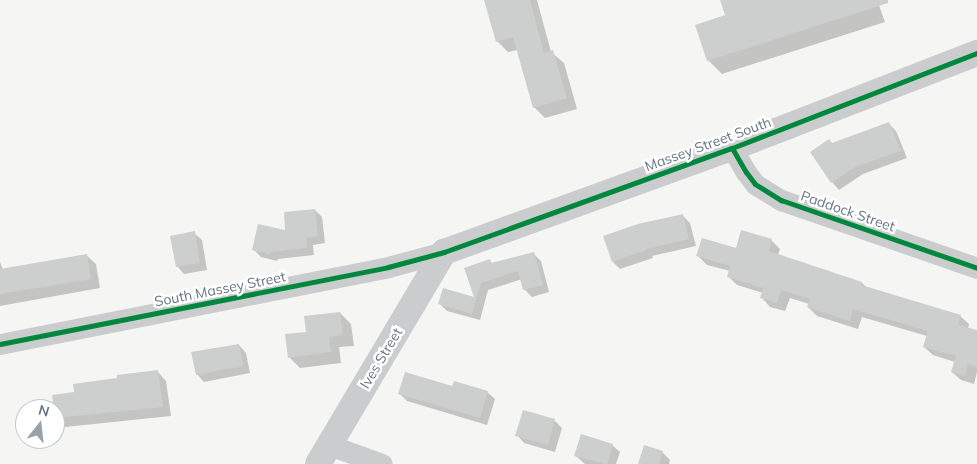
<!DOCTYPE html>
<html>
<head>
<meta charset="utf-8">
<style>
	body { margin:0 }
	#map { position:relative; width:977px; height:464px; overflow:hidden; background:#f5f5f3; font-family:Mulish,sans-serif }
	div>[style] { position:absolute }
	[style*='--x'] { left:calc(var(--x)*1px); top:calc(var(--y)*1px); width:calc(var(--w)*1px); rotate:calc(var(--a)*1deg) }
	.shadow>* { inset:0; background:#0003 }
	.building>* { inset:0; background:#cdcece }
	.minor>* { height:21px; margin:-10.5px; padding:0 10.5px; transform-origin:10.5px; border-radius:10.5px; background:#cacccd }
	.tertiary>* { height:26px; margin:-13px; padding:0 13px; transform-origin:13px; border-radius:13px; background:#cacccd }
	.cycleway>* { height:5px; margin:-2.5px; padding:0 2.5px; transform-origin:2.5px; border-radius:2.5px; background:#00873e }
	span { translate:-50% -50%; white-space:nowrap; text-align:center; line-height:1.15; -webkit-text-stroke:5px #fff; paint-order:stroke }
	.street-label { font-size:14px; color:#657683 }
	.north { position:absolute; left:15px; top:399px; width:50px; height:50px; box-sizing:border-box; background:#fff; border:1px solid #c1c8cd; border-radius:50%; rotate:16deg; font-size:14px; font-weight:700; line-height:20px; text-align:center; color:#657683 }
	.north::after { content:''; display:block; margin:auto; width:18px; height:22px; background:#97a2aa; clip-path:polygon(50% 0,100% 100%,50% 72%,0 100%) }
</style>
</head>
<body>
<div id="map">
	<div class="shadow">
		<i style="clip-path:polygon(485px 0,537px 0,551px 52px,564px 63px,577px 109px,545px 118px,534px 107px,518px 50px,508px 52px,497px 41px)"></i>
		<i style="clip-path:polygon(721px 0,877px 0,885px 22px,722px 74px,708px 60px,726px 16px)"></i>
		<i style="clip-path:polygon(888px 123px,896px 131px,907px 158px,863px 174px,839px 190px,832px 182px,833px 144px)"></i>
		<i style="clip-path:polygon(315px 210px,322px 217px,325px 243px,313px 245px,314px 255px,278px 259px,277px 261px,261px 257px,254px 250px,287px 232px)"></i>
		<i style="clip-path:polygon(682px 215px,690px 223px,696px 246px,652px 256px,653px 258px,620px 269px,613px 262px)"></i>
		<i style="clip-path:polygon(194px 233px,202px 240px,207px 270px,184px 274px,177px 266px)"></i>
		<i style="clip-path:polygon(771px 240px,780px 249px,778px 255px,862px 283px,866px 287px,960px 316px,969px 324px,968px 329px,977px 332px,977px 372px,974px 384px,961px 380px,952px 372px,955px 362px,933px 355px,924px 347px,927px 336px,862px 317px,858px 329px,817px 316px,808px 307px,809px 304px,790px 298px,785px 311px,770px 307px,762px 298px,763px 293px,737px 285px,728px 276px,730px 271px,707px 265px,698px 256px,736px 250px)"></i>
		<i style="clip-path:polygon(534px 254px,541px 261px,549px 292px,532px 297px,524px 289px,522px 279px,488px 290px,480px 320px,447px 311px,440px 304px,476px 299px,466px 268px,490px 261px,493px 264px)"></i>
		<i style="clip-path:polygon(86px 255px,96px 264px,100px 288px,0 306px,0 262px,3px 270px)"></i>
		<i style="clip-path:polygon(340px 313px,351px 324px,354px 346px,339px 347px,341px 363px,300px 368px,289px 357px,308px 333px)"></i>
		<i style="clip-path:polygon(239px 345px,246px 353px,250px 373px,204px 382px,197px 374px)"></i>
		<i style="clip-path:polygon(157px 371px,166px 381px,171px 416px,65px 427px,56px 418px,75px 393px,118px 379px)"></i>
		<i style="clip-path:polygon(453px 388px,487px 392px,495px 399px,487px 425px,407px 401px,400px 394px)"></i>
		<i style="clip-path:polygon(554px 420px,562px 428px,555px 452px,524px 443px,517px 435px)"></i>
		<i style="clip-path:polygon(612px 445px,620px 452px,616px 464px,585px 464px,576px 456px)"></i>
		<i style="clip-path:polygon(662px 452px,670px 460px,669px 464px,639px 464px)"></i>
	</div>
	<div class="building">
		<i style="clip-path:polygon(484px 0,530px 0,544px 53px,553px 50px,567px 98px,533px 108px,513px 37px,496px 42px)"></i>
		<i style="clip-path:polygon(720px 0,888px 0,888px 3px,707px 61px,695px 25px,725px 15px)"></i>
		<i style="clip-path:polygon(889px 122px,901px 151px,855px 167px,831px 183px,810px 152px,829px 139px,832px 143px)"></i>
		<i style="clip-path:polygon(315px 209px,318px 236px,306px 238px,307px 248px,271px 252px,270px 254px,252px 250px,258px 224px,285px 230px,284px 212px)"></i>
		<i style="clip-path:polygon(683px 214px,689px 239px,646px 249px,646px 250px,612px 262px,603px 236px,638px 224px)"></i>
		<i style="clip-path:polygon(741px 230px,772px 239px,769px 251px,862px 282px,861px 285px,961px 315px,958px 325px,977px 330px,977px 367px,968px 364px,965px 376px,951px 372px,956px 356px,923px 347px,928px 331px,853px 309px,850px 321px,807px 307px,810px 299px,781px 290px,777px 303px,760px 298px,763px 288px,727px 277px,730px 266px,696px 256px,702px 238px,736px 248px)"></i>
		<i style="clip-path:polygon(195px 231px,200px 263px,176px 267px,170px 236px)"></i>
		<i style="clip-path:polygon(534px 252px,543px 285px,523px 290px,518px 271px,481px 283px,472px 314px,438px 304px,443px 288px,474px 297px,464px 268px,490px 259px,491px 263px)"></i>
		<i style="clip-path:polygon(87px 254px,91px 279px,0 294px,0 269px)"></i>
		<i style="clip-path:polygon(340px 312px,343px 335px,329px 337px,331px 352px,288px 358px,285px 334px,306px 332px,304px 316px)"></i>
		<i style="clip-path:polygon(239px 344px,243px 366px,196px 375px,191px 352px)"></i>
		<i style="clip-path:polygon(158px 370px,163px 407px,55px 418px,52px 395px,74px 392px,73px 384px,117px 378px,117px 375px)"></i>
		<i style="clip-path:polygon(405px 372px,452px 386px,454px 381px,488px 391px,480px 418px,398px 394px)"></i>
		<i style="clip-path:polygon(523px 410px,555px 419px,548px 445px,515px 436px)"></i>
		<i style="clip-path:polygon(581px 434px,613px 444px,607px 464px,574px 456px)"></i>
		<i style="clip-path:polygon(644px 445px,663px 451px,659px 464px,638px 464px)"></i>
	</div>
	<div class="minor">
		<i style="--x:732;--y:148;--w:28;--a:60"></i>
		<i style="--x:746;--y:172;--w:15;--a:53"></i>
		<i style="--x:755;--y:184;--w:31;--a:32"></i>
		<i style="--x:781;--y:200;--w:207;--a:19.1"></i>
		<i style="--x:0;--y:344;--w:396;--a:-11.2"></i>
		<i style="--x:388;--y:267;--w:58;--a:-15"></i>
		<i style="--x:329;--y:445;--w:56;--a:19.7"></i>
	</div>
	<div class="tertiary">
		<i style="--x:318;--y:464;--w:247;--a:-59.3"></i>
		<i style="--x:444;--y:252;--w:306;--a:-19.9"></i>
		<i style="--x:732;--y:148;--w:263;--a:-21.2"></i>
	</div>
	<div class="cycleway">
		<i style="--x:732;--y:148;--w:28;--a:60"></i>
		<i style="--x:746;--y:172;--w:15;--a:53"></i>
		<i style="--x:755;--y:184;--w:31;--a:32"></i>
		<i style="--x:781;--y:200;--w:207;--a:19.1"></i>
		<i style="--x:0;--y:344;--w:396;--a:-11.2"></i>
		<i style="--x:388;--y:267;--w:58;--a:-15"></i>
		<i style="--x:444;--y:252;--w:306;--a:-19.9"></i>
		<i style="--x:732;--y:148;--w:263;--a:-21.2"></i>
	</div>
	<div class="street-label">
		<span style="left:708px;top:144px;rotate:-20deg">Massey Street South</span>
		<span style="left:848px;top:211px;rotate:19deg">Paddock Street</span>
		<span style="left:220px;top:289px;rotate:-11deg">South Massey Street</span>
		<span style="left:381px;top:358px;rotate:-59deg">Ives Street</span>
	</div>
	<div class="north">N</div>
</div>
</body>
</html>
